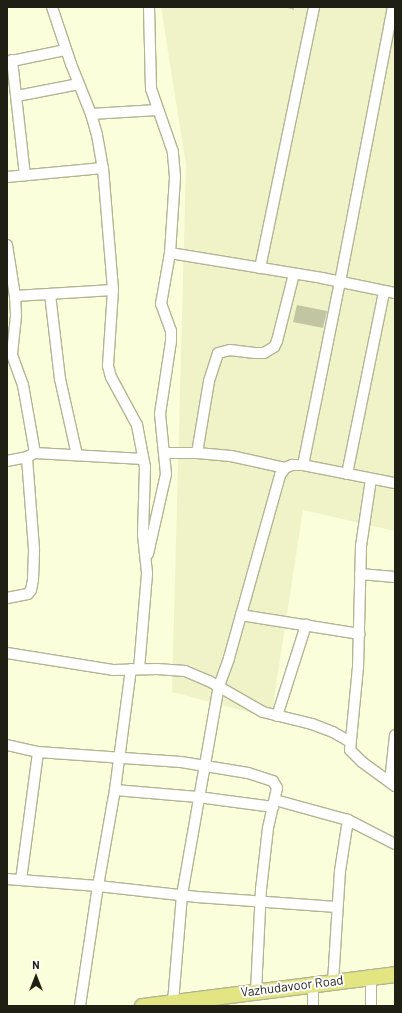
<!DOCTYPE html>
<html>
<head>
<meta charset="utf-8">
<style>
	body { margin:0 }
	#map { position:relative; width:402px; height:1013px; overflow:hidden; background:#fafeda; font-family:Barlow,sans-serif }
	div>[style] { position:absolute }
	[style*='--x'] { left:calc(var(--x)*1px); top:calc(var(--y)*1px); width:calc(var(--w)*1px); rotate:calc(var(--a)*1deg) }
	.built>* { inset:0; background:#f0f3c7 }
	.building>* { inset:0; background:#c2c5a1 }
	.roads { filter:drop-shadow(1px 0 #b2b593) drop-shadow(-1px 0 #b2b593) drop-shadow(0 1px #b2b593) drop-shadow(0 -1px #b2b593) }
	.street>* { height:10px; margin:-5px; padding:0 5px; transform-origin:5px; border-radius:5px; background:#fff }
	.primary>* { height:15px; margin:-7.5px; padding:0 7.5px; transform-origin:7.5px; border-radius:7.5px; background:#e2e582 }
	span { translate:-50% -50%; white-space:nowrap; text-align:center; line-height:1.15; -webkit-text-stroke:4px #fff; paint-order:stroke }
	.street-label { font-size:13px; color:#1f2013 }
	.frame { position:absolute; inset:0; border:8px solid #1f2013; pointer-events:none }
	.north { position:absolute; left:16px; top:957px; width:40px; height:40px; -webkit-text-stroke:3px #fff; paint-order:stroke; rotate:0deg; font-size:11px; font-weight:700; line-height:16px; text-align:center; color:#1f2013 }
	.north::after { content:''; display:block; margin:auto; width:14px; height:18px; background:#1f2013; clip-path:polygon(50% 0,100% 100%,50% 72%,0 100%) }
</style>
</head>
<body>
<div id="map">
	<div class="built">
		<i style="clip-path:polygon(161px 7px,395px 7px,395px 531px,303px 510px,271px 718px,172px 692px,186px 165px)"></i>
	</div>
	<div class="building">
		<i style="clip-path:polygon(285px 7px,294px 7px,294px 10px)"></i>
		<i style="clip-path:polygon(297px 305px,327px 311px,323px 328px,293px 322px)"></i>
	</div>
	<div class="roads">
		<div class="street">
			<i style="--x:52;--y:7;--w:60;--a:71.6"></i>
			<i style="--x:71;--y:64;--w:54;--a:68.2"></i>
			<i style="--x:91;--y:114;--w:22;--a:74"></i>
			<i style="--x:97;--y:135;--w:34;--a:80"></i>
			<i style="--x:103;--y:168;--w:122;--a:85.3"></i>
			<i style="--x:113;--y:290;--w:76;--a:93.8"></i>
			<i style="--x:108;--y:366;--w:11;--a:75"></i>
			<i style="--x:111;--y:377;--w:55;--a:61.6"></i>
			<i style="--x:137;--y:425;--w:43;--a:79.2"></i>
			<i style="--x:145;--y:467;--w:68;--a:91.7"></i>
			<i style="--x:143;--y:535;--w:39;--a:84"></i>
			<i style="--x:147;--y:574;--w:95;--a:94.8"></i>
			<i style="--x:12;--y:60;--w:116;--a:83.6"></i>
			<i style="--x:7;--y:62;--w:59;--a:-11.7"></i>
			<i style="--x:17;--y:96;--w:63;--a:-11"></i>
			<i style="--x:91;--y:114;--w:66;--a:-3.5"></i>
			<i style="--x:7;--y:177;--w:96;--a:-5.4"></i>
			<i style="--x:7;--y:245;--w:52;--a:81.1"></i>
			<i style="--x:15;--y:296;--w:20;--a:87"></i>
			<i style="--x:16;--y:316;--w:39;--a:96"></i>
			<i style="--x:12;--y:355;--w:32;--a:70"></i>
			<i style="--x:23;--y:385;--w:69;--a:80"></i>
			<i style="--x:170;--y:253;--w:154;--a:9.3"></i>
			<i style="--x:322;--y:278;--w:75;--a:11.6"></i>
			<i style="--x:260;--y:268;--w:267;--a:-78.3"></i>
			<i style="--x:50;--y:294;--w:86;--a:83.3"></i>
			<i style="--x:60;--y:379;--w:78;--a:77.4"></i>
			<i style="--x:15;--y:296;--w:98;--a:-3.5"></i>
			<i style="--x:164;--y:453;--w:33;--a:0"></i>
			<i style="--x:197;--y:453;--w:34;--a:5"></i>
			<i style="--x:231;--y:456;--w:55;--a:12.5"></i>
			<i style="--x:197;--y:453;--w:73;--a:-80.5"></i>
			<i style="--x:209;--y:381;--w:29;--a:-72"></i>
			<i style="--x:218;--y:353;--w:12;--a:-14"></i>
			<i style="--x:230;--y:350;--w:25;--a:7"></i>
			<i style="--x:255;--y:353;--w:9;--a:0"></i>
			<i style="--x:264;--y:353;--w:12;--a:-31"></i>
			<i style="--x:274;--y:347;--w:7;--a:-63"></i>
			<i style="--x:277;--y:341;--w:69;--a:-75.8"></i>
			<i style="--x:7;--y:461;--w:20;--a:-11"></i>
			<i style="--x:27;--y:457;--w:9;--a:-27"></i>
			<i style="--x:35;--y:453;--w:108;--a:3.2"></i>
			<i style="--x:303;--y:465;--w:187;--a:-78.6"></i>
			<i style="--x:340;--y:282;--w:280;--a:-79.1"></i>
			<i style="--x:347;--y:474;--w:186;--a:-78.5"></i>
			<i style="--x:371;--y:479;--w:68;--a:98.5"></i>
			<i style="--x:361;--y:546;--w:121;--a:91.4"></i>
			<i style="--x:358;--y:667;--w:83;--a:95.5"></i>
			<i style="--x:350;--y:750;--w:17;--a:45"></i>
			<i style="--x:362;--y:762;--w:41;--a:36"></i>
			<i style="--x:148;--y:554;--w:82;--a:-77.3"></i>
			<i style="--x:166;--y:474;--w:60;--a:-95.7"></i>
			<i style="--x:160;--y:414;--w:74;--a:-81.4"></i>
			<i style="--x:171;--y:341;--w:10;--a:-90"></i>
			<i style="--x:171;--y:331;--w:29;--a:-110"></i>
			<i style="--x:161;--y:304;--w:52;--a:-80"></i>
			<i style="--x:170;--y:253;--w:76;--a:-86.2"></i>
			<i style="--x:175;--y:177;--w:25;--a:-95"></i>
			<i style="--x:173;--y:152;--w:67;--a:-109.2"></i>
			<i style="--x:151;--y:89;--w:82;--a:-91.4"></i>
			<i style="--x:360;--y:574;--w:35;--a:5"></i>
			<i style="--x:7;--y:598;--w:21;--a:-11"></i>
			<i style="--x:28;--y:594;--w:5;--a:-53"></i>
			<i style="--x:31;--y:590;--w:10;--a:-79"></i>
			<i style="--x:33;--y:580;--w:31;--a:-88"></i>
			<i style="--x:34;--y:549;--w:92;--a:-94.4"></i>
			<i style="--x:241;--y:615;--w:120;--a:9.1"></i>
			<i style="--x:7;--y:653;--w:107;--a:9.1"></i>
			<i style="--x:113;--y:670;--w:44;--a:-1.3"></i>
			<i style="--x:157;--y:669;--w:28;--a:4"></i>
			<i style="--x:185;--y:671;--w:26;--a:23"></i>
			<i style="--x:209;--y:681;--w:62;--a:29.9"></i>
			<i style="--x:263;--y:712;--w:50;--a:13.8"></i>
			<i style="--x:312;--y:724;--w:22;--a:21"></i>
			<i style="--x:333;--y:732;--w:20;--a:30"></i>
			<i style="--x:277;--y:716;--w:96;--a:-72.3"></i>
			<i style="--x:7;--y:745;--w:32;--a:13"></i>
			<i style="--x:38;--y:752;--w:143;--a:4"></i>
			<i style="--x:181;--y:762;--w:68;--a:9.3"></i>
			<i style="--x:248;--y:773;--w:26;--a:18"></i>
			<i style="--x:273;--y:781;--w:8;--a:60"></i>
			<i style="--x:277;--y:788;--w:41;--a:102.7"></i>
			<i style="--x:268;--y:828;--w:61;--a:96.5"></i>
			<i style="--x:261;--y:889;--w:103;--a:92.8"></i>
			<i style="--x:390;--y:782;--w:47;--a:-83.9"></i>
			<i style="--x:115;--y:790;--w:83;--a:4.8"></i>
			<i style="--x:198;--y:797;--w:76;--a:7.6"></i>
			<i style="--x:275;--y:800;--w:76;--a:15.3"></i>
			<i style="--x:348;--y:820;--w:53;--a:27.1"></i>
			<i style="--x:7;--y:879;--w:91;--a:4.4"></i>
			<i style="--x:98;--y:886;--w:100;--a:6.3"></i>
			<i style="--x:197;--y:897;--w:140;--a:4.1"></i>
			<i style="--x:21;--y:880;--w:129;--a:-82.4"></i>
			<i style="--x:371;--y:975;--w:31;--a:90"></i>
			<i style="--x:333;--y:982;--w:111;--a:-86.4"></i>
			<i style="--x:340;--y:871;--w:52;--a:-81.1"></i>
			<i style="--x:313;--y:984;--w:22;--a:90"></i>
			<i style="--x:173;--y:1002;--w:107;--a:-85.2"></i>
			<i style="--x:182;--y:895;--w:212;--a:-80"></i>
			<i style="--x:219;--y:686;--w:30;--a:-70"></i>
			<i style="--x:229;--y:658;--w:190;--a:-74.4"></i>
			<i style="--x:280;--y:475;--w:9;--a:-54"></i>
			<i style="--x:285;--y:468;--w:8;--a:-23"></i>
			<i style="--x:292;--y:465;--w:11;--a:0"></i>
			<i style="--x:303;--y:465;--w:94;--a:11.1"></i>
			<i style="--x:80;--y:1006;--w:121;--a:-81.5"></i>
			<i style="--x:98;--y:886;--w:97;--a:-80"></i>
			<i style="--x:115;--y:790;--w:122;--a:-82.5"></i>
		</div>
		<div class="primary">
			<i style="--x:142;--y:1006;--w:255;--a:-7.2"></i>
		</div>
	</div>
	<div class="street-label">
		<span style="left:292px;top:986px;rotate:-7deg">Vazhudavoor Road</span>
	</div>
	<div class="frame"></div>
	<div class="north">N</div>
</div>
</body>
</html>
